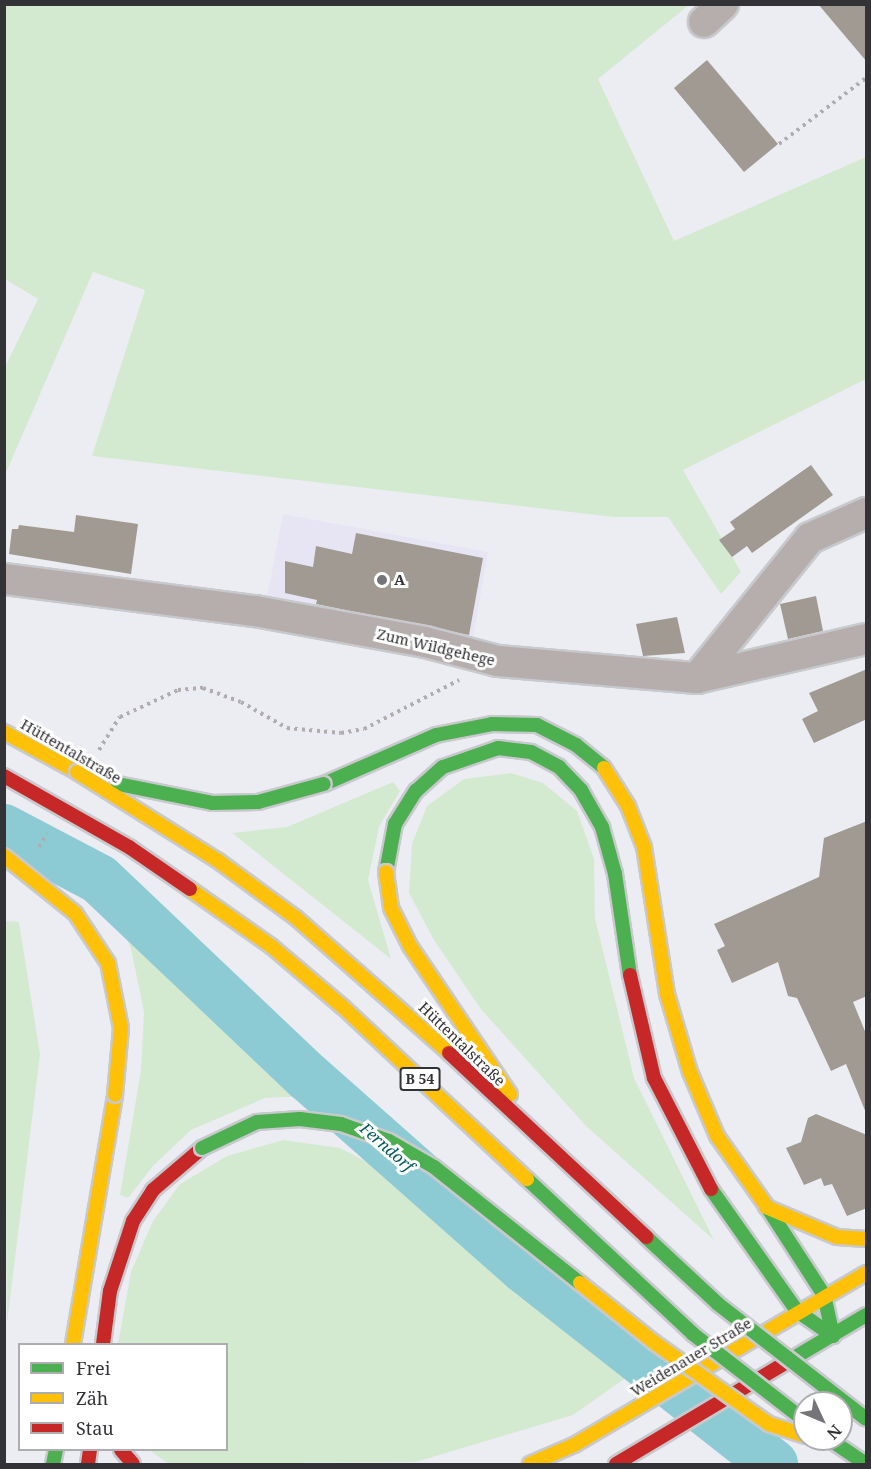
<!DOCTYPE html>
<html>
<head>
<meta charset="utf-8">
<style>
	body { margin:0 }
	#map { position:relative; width:871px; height:1469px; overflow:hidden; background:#ecedf3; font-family:"Noto Serif",serif }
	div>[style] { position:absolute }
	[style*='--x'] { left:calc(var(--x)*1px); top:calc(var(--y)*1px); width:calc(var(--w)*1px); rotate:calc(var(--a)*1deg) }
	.education>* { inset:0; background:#e7e5f4 }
	.green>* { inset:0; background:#d4ead0 }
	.river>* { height:50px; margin:-25px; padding:0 25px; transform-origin:25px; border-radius:25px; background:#8dcbd4 }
	.building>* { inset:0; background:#a19a92 }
	.path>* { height:4px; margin-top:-2px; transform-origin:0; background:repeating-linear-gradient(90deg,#b1adae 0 3px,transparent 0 7.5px) }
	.roads { filter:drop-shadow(2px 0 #c8c9cd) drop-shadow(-2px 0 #c8c9cd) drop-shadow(0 2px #c8c9cd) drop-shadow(0 -2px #c8c9cd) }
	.street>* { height:30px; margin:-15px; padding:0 15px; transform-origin:15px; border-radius:15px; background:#b5aead }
	.fast>* { height:14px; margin:-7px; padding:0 7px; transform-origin:7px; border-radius:7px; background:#4caf50 }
	.slow>* { height:14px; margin:-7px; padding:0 7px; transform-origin:7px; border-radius:7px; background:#ffc107 }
	.jam>* { height:14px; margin:-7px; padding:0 7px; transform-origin:7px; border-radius:7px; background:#c62828 }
	.bridges { filter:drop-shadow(2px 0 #c8c9cd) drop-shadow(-2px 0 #c8c9cd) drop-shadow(0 2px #c8c9cd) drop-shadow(0 -2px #c8c9cd) }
	.fast-bridge>* { height:14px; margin:-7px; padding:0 7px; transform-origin:7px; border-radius:7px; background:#4caf50 }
	.slow-bridge>* { height:14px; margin:-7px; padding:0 7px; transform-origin:7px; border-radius:7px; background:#ffc107 }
	.jam-bridge>* { height:14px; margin:-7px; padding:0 7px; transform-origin:7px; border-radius:7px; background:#c62828 }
	.dots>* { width:16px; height:16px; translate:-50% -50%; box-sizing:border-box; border:3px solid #fff; border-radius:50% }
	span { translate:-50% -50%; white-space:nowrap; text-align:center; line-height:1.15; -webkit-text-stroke:6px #fff; paint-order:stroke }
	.shield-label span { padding:2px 4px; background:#fff; border:2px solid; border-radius:4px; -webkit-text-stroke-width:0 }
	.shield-label { font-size:14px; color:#333337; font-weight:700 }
	.poi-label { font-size:15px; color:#333337; font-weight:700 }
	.left { translate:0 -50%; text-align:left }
	.street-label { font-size:15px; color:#333337 }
	.water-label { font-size:16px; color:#05585e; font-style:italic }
	.frame { position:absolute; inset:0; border:6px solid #333337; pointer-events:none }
	.legend { position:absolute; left:18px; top:1343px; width:210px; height:108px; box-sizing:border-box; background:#fff; border:2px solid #adadaf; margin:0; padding:8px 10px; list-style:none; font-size:18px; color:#333337 }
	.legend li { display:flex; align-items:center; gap:12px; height:30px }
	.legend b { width:30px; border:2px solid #adadaf }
	.north { position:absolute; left:793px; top:1391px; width:60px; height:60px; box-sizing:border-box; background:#fff; border:2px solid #adadaf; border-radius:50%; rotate:134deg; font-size:16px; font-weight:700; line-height:24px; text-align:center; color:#333337 }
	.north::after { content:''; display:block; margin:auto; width:21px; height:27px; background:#747479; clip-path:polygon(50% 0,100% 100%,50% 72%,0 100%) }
</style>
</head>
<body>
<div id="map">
	<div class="education">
		<i style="clip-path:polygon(283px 514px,488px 552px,473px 639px,267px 597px)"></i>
	</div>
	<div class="green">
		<i style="clip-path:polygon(5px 5px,689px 5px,598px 79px,674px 241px,866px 157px,866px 379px,683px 470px,741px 572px,721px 594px,668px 517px,614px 517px,92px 456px,145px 290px,93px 272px,5px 475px,5px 367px,38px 299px,5px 279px)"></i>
		<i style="clip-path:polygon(511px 773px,543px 783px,577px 811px,594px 859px,595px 918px,634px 1078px,714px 1240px,586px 1126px,480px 1008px,434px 940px,409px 893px,412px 844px,427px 806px,464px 779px)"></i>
		<i style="clip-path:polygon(393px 782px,400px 791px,379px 827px,368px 880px,391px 959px,232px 833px,287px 827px)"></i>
		<i style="clip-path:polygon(113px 904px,311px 1096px,265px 1098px,191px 1130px,153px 1166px,128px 1198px,120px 1195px,141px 1070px,144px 1012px,131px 949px)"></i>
		<i style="clip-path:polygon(4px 921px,19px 922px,40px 1054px,7px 1324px)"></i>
		<i style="clip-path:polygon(283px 1140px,340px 1148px,431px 1195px,640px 1368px,573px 1415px,416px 1462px,169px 1464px,149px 1450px,226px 1450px,226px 1344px,118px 1344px,131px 1272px,153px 1221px,180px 1184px,227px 1156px)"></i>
	</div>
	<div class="river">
		<i style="--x:4;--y:829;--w:107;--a:27.8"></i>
		<i style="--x:99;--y:879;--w:288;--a:43.5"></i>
		<i style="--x:308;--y:1077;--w:288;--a:41.5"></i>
		<i style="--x:524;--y:1268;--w:317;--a:38.2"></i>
	</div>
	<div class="building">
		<i style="clip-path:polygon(818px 4px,867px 4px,867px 62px)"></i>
		<i style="clip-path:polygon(707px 60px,778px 144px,744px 172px,674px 88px)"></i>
		<i style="clip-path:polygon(811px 465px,833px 495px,752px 553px,747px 546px,732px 557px,719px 540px,735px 529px,730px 522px)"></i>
		<i style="clip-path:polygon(76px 515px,138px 524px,131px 574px,9px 554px,12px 529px,18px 529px,19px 525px,74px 532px)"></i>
		<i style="clip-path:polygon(356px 533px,483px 558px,469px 635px,316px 604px,317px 600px,285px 593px,285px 561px,313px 567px,316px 546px,352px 554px)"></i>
		<i style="clip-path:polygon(816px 596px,823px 631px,788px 639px,780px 604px)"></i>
		<i style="clip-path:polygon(677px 617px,685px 653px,643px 656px,636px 624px)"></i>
		<i style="clip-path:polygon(867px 669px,867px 719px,814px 743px,802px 719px,818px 711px,809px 693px)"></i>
		<i style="clip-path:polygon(867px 821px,867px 996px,853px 1002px,867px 1036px,866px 1113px,846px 1064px,831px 1071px,797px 998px,788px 996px,778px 962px,732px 983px,717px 950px,725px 946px,714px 924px,819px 877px,824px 838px)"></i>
		<i style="clip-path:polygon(816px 1114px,867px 1135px,867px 1208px,847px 1216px,832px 1184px,824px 1186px,821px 1178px,804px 1185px,786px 1148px,801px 1142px,808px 1118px)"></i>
	</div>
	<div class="path">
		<i style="--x:779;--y:144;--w:109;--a:-37.2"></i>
		<i style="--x:99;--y:750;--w:39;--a:-58"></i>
		<i style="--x:120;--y:717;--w:64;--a:-25"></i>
		<i style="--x:178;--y:690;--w:25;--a:-5"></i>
		<i style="--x:203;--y:688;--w:40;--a:20.2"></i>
		<i style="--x:241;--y:702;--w:53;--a:29.5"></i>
		<i style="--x:287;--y:728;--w:54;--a:5.3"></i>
		<i style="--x:341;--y:733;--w:23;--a:-10"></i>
		<i style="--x:364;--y:729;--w:107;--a:-27.3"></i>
		<i style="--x:39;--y:847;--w:16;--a:-60"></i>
	</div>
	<div class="roads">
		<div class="street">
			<i style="--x:704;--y:22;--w:26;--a:-43"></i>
			<i style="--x:4;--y:579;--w:253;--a:7.3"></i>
			<i style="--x:255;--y:611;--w:173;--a:10.3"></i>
			<i style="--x:425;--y:642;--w:75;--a:14.6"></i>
			<i style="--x:498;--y:661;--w:200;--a:4.9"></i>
			<i style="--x:697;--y:678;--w:173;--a:-13"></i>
			<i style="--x:697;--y:678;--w:180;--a:-51.1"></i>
			<i style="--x:810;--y:538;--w:61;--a:-24.1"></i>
		</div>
		<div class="fast">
			<i style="--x:324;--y:784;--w:122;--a:-23.6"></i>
			<i style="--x:436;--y:735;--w:57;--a:-11.1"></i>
			<i style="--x:492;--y:724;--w:45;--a:1.3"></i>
			<i style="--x:537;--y:725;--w:44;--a:27.1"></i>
			<i style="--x:576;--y:745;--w:36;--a:39"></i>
			<i style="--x:386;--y:872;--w:49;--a:-79.4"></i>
			<i style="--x:395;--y:824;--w:39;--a:-58"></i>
			<i style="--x:416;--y:791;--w:36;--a:-42"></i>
			<i style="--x:443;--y:767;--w:58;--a:-19.1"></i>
			<i style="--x:498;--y:748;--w:33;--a:7"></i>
			<i style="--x:531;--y:752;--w:32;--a:28"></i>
			<i style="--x:559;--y:767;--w:32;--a:46"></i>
			<i style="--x:581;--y:790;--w:43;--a:60.4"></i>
			<i style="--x:602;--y:827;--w:49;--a:74.5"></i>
			<i style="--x:615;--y:874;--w:102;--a:81.6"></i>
			<i style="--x:711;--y:1189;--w:149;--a:54.8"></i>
			<i style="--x:797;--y:1311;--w:44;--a:34.8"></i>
			<i style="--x:767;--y:1207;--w:105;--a:57.1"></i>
			<i style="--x:824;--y:1295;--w:42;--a:77.6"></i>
			<i style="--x:787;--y:1362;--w:92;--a:-30.7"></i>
			<i style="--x:829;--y:1439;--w:45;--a:34"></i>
			<i style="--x:53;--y:1464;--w:14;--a:-78"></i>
		</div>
		<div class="slow">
			<i style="--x:4;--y:732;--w:83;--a:28.7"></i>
			<i style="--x:604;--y:768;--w:45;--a:57.7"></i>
			<i style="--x:628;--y:806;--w:44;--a:68.7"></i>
			<i style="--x:644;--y:847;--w:149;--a:81.1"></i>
			<i style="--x:667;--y:994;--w:81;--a:73.6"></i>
			<i style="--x:690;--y:1072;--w:69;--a:67.1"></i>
			<i style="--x:717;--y:1136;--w:87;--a:54.8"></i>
			<i style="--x:766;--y:1207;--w:77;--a:22.9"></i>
			<i style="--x:837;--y:1237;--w:29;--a:4"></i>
			<i style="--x:73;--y:1344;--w:253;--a:-80.4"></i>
			<i style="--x:530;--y:1464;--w:48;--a:-23.4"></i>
			<i style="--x:574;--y:1445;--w:339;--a:-30.5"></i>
		</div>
		<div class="jam">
			<i style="--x:630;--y:975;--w:106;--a:76.9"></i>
			<i style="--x:654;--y:1078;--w:125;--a:62.8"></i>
			<i style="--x:103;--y:1344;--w:53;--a:-82.5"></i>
			<i style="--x:110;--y:1291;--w:74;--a:-71.8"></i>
			<i style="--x:133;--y:1221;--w:37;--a:-57"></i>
			<i style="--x:153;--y:1190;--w:65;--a:-40.6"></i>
			<i style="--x:121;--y:1450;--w:18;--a:49"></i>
			<i style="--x:88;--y:1464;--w:14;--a:-82"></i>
			<i style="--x:616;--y:1464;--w:199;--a:-30.8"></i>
		</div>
	</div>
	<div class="bridges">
		<div class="fast-bridge">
			<i style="--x:118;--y:784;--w:96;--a:11.4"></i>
			<i style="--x:212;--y:803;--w:46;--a:-1.2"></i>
			<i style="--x:258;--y:802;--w:68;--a:-15.3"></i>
			<i style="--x:202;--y:1148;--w:61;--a:-25.3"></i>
			<i style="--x:257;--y:1122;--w:43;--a:-4"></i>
			<i style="--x:300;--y:1119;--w:41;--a:7"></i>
			<i style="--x:341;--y:1124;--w:51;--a:19.5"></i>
			<i style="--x:389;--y:1141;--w:52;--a:30"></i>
			<i style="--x:434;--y:1167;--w:186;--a:38.5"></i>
			<i style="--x:527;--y:1179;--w:227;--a:43"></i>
			<i style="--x:693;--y:1334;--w:142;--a:37.8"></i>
			<i style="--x:646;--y:1237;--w:98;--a:42.9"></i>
			<i style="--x:718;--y:1304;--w:187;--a:37.8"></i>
		</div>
		<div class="slow-bridge">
			<i style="--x:77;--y:772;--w:165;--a:32.2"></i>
			<i style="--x:217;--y:860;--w:97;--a:36.2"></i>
			<i style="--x:295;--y:917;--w:205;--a:41.4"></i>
			<i style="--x:4;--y:856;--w:91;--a:38.8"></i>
			<i style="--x:75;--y:913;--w:60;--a:56.6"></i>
			<i style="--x:108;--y:963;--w:66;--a:78.7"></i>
			<i style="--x:121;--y:1028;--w:67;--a:95.1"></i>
			<i style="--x:386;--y:872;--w:36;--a:82"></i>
			<i style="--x:391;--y:908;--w:42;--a:63.4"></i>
			<i style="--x:410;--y:946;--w:179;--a:56"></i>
			<i style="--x:190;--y:889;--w:99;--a:35.1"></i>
			<i style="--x:271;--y:946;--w:94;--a:40.3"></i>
			<i style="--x:343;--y:1007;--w:252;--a:43.1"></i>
			<i style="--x:580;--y:1283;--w:96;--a:38.7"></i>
			<i style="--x:655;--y:1343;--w:140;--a:35.4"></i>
			<i style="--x:769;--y:1424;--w:38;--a:18"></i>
		</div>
		<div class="jam-bridge">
			<i style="--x:4;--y:776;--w:144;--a:29.6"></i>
			<i style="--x:129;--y:847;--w:74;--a:34.5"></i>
			<i style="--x:449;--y:1053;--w:270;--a:43"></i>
		</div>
	</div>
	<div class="dots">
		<i style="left:382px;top:580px;background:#747479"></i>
	</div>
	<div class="shield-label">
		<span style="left:420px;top:1079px">B 54</span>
	</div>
	<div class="poi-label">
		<span class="left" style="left:394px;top:580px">A</span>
	</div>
	<div class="street-label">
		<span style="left:436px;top:647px;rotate:13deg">Zum Wildgehege</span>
		<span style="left:71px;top:751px;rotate:30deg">Hüttentalstraße</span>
		<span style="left:462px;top:1044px;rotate:44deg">Hüttentalstraße</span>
		<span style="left:691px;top:1357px;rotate:-31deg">Weidenauer Straße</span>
	</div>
	<div class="water-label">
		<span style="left:387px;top:1147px;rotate:41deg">Ferndorf</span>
	</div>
	<div class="frame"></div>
	<ul class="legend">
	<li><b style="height:8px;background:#4caf50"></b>Frei</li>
	<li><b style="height:8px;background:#ffc107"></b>Zäh</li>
	<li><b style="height:8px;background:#c62828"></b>Stau</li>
	</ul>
	<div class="north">N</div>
</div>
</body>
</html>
